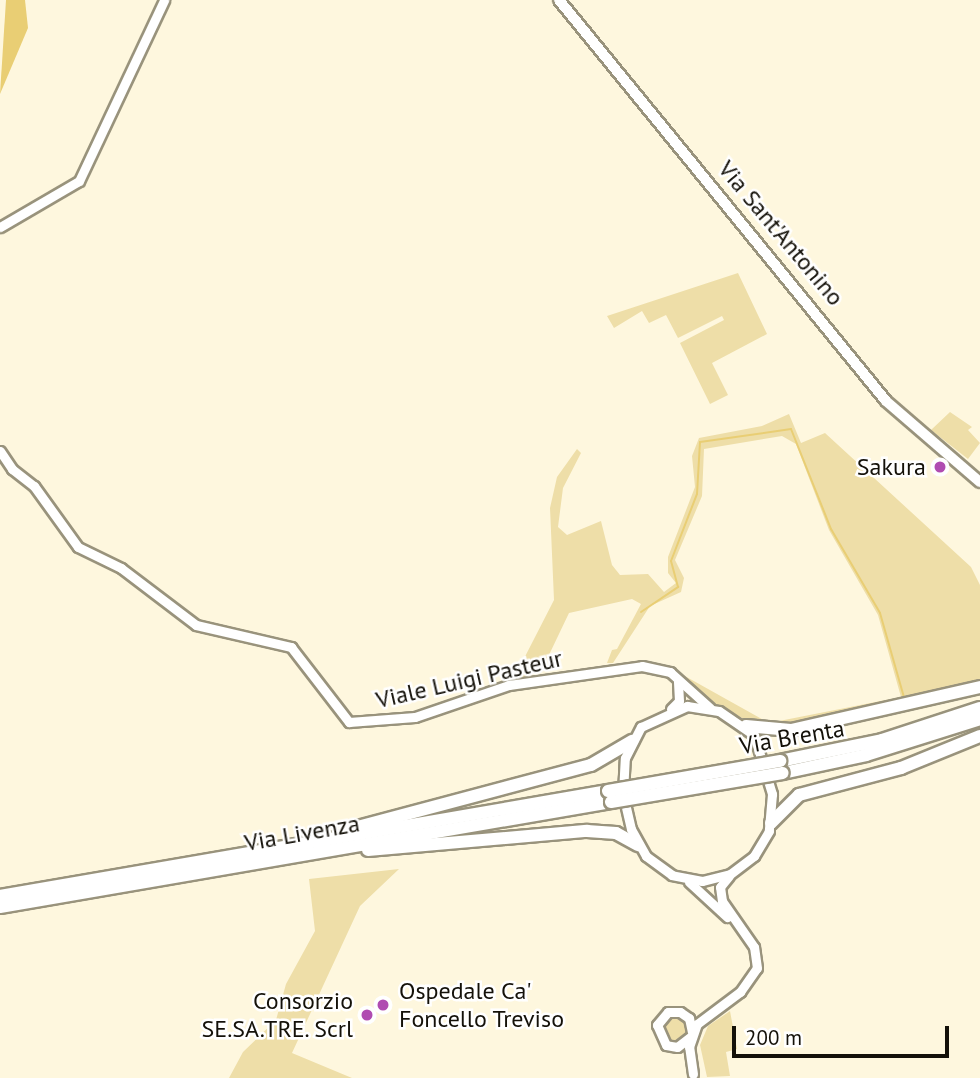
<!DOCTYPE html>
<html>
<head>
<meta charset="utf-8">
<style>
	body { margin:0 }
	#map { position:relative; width:980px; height:1078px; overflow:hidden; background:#fef7de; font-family:"PT Sans",sans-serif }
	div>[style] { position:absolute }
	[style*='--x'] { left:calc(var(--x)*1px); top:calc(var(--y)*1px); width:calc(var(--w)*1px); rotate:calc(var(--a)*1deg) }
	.green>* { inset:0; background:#eedea8 }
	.round { border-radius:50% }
	.water>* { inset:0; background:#e9ce74 }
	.stream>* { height:2px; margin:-1px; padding:0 1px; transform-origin:1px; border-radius:1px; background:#e9ce74 }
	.roads { filter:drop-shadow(2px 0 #99937c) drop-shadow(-2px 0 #99937c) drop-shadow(0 2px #99937c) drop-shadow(0 -2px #99937c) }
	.minor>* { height:9px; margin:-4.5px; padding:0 4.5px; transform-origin:4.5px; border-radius:4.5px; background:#fff }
	.major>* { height:10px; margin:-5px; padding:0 5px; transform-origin:5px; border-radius:5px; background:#fff }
	.highway>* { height:12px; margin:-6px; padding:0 6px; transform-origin:6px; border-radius:6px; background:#fff }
	.bridges { filter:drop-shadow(2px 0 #99937c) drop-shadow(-2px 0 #99937c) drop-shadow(0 2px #99937c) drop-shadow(0 -2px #99937c) }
	.highway-bridge>* { height:12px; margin:-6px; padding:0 6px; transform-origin:6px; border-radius:6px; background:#fff }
	.dots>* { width:19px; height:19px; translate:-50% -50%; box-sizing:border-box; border:4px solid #fff; border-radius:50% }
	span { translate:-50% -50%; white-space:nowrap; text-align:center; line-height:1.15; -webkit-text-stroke:5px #fff; paint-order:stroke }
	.street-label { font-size:24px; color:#141109 }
	.poi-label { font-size:24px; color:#141109 }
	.right { translate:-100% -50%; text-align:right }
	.left { translate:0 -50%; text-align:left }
	.scale { position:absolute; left:732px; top:1026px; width:217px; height:32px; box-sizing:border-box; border:4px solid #141109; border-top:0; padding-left:9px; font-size:21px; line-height:24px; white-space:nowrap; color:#141109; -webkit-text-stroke:5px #fff; paint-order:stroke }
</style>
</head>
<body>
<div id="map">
	<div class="green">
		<i style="clip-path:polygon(738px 273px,767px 334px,712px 363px,728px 395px,710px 404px,680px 343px,724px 320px,722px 316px,678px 338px,666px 315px,649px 323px,642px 311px,614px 328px,607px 316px)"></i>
		<i style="clip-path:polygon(950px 412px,972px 427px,968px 430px,980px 443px,968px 459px,931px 430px)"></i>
		<i style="clip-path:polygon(789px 414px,801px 443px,825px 433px,971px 567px,980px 585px,980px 680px,780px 729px,753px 723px,697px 697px,683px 675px,769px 723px,901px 697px,878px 615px,829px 530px,796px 444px,782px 436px,704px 449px,702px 496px,675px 560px,684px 578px,681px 592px,650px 606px,613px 663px,607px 663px,612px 650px,617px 649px,641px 604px,632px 599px,569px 613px,548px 657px,528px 677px,513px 680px,554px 600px,550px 508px,557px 477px,577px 449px,581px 453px,563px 488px,558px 527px,567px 535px,601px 521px,612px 565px,620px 575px,648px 574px,664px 592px,676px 583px,668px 573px,668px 557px,695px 487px,692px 456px,699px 438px,762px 426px)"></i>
		<i style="clip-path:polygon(399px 869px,360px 906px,292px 1053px,352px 1078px,229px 1078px,243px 1052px,276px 1020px,286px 984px,315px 931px,309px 879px)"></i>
		<i style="clip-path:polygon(730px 1011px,737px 1049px,726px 1052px,730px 1076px,707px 1077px,700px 1045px,708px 1026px)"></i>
		<i class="round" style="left:662px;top:1016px;width:26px;height:26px"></i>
	</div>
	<div class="water">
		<i style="clip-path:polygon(6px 0,25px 0,28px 28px,0 94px)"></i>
	</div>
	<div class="stream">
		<i style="--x:641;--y:612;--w:45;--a:-34"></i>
		<i style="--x:678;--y:587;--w:27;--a:-105"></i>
		<i style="--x:671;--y:561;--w:72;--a:-68.8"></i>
		<i style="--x:697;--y:494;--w:52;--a:-86.7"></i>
		<i style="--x:700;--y:442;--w:92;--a:-8.1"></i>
		<i style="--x:791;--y:429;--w:108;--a:68.2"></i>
		<i style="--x:831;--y:529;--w:97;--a:59.7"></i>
		<i style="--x:880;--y:613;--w:87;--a:74.1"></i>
	</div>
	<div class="roads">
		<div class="minor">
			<i style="--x:0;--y:227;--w:91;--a:-30.2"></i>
			<i style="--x:79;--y:181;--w:200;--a:-64.8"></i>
			<i style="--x:0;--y:451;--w:22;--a:56"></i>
			<i style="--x:12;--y:469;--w:28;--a:38"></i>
			<i style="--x:34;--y:486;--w:75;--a:54.2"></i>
			<i style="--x:78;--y:547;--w:48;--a:26"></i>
			<i style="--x:121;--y:568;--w:94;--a:37.2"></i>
			<i style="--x:196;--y:625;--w:98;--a:13"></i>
			<i style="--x:291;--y:647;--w:95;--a:52.3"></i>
			<i style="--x:349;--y:722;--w:66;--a:-4.3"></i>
			<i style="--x:415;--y:717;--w:99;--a:-18.8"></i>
			<i style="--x:509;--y:685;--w:134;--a:-8.1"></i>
			<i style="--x:642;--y:666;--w:29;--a:12"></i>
			<i style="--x:670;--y:672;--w:54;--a:42"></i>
			<i style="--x:687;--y:706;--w:32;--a:9"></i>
			<i style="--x:719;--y:711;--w:42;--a:34.4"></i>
			<i style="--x:754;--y:735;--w:62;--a:73"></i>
			<i style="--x:772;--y:794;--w:37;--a:95"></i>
			<i style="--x:769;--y:831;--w:29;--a:121"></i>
			<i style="--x:754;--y:856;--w:30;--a:143"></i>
			<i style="--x:730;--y:874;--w:29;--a:166"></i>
			<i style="--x:702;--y:881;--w:31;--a:-169"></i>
			<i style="--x:672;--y:875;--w:32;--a:-144"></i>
			<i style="--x:646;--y:856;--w:31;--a:-119"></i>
			<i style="--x:631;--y:829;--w:37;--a:-103"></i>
			<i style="--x:623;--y:793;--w:35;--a:-87"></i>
			<i style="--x:625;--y:758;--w:35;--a:-63"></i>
			<i style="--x:641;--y:727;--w:51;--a:-24.5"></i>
			<i style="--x:671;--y:709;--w:11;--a:-45"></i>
			<i style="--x:679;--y:701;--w:20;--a:-93"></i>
			<i style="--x:689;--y:882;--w:52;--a:42.6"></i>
			<i style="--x:690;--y:1037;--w:16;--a:142"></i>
			<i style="--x:677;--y:1047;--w:11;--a:-170"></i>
			<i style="--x:666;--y:1045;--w:22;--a:-114"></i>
			<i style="--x:657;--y:1025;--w:17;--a:-50"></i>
			<i style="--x:668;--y:1012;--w:12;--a:0"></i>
			<i style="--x:680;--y:1012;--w:11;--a:34"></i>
			<i style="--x:689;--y:1018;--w:14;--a:78"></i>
			<i style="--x:693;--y:1074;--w:27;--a:-98"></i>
			<i style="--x:689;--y:1047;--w:24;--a:-71"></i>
			<i style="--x:697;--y:1024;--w:54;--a:-36.7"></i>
			<i style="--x:740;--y:992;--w:29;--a:-55"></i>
			<i style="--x:757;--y:968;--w:21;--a:-98"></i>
			<i style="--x:754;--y:947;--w:56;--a:-124.8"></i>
			<i style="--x:722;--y:901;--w:14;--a:-98"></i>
			<i style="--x:720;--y:887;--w:14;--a:-51"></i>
		</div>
		<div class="major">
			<i style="--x:559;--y:0;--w:517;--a:50.8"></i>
			<i style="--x:886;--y:401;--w:124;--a:40.8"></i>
		</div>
		<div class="highway">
			<i style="--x:746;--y:726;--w:45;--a:5.1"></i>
			<i style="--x:791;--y:730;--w:194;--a:-12.8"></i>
			<i style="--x:780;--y:761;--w:104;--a:-11.6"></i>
			<i style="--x:882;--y:740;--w:103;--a:-18.1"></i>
			<i style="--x:783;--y:773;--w:85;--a:-12.2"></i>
			<i style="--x:866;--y:755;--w:120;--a:-17.5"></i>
			<i style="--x:771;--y:823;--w:40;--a:-45"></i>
			<i style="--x:799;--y:795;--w:106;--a:-14.8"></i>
			<i style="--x:901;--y:768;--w:85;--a:-22.1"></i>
			<i style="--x:350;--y:829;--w:249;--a:-14.9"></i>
			<i style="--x:591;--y:765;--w:48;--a:-30.3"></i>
			<i style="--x:368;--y:850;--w:220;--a:-5"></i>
			<i style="--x:587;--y:831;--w:29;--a:4"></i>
			<i style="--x:616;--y:833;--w:25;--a:29"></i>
			<i style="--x:0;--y:896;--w:617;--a:-9.8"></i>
			<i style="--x:0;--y:907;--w:620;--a:-9.75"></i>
		</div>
	</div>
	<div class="bridges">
		<div class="highway-bridge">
			<i style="--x:608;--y:791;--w:175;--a:-9.9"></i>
			<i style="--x:611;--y:802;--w:174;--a:-9.6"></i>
		</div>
	</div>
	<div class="dots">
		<i style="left:940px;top:467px;background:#b04cb1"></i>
		<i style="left:383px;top:1005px;background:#b04cb1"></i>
		<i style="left:367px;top:1015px;background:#b04cb1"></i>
	</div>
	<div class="street-label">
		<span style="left:781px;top:233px;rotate:50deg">Via Sant'Antonino</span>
		<span style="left:469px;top:679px;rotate:-13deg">Viale Luigi Pasteur</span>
		<span style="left:792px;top:737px;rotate:-10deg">Via Brenta</span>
		<span style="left:302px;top:833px;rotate:-10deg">Via Livenza</span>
	</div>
	<div class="poi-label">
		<span class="right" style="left:926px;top:467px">Sakura</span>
		<span class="left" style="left:399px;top:1005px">Ospedale Ca'<br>Foncello Treviso</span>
		<span class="right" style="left:353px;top:1015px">Consorzio<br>SE.SA.TRE. Scrl</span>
	</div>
	<div class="scale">200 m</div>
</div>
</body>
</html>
